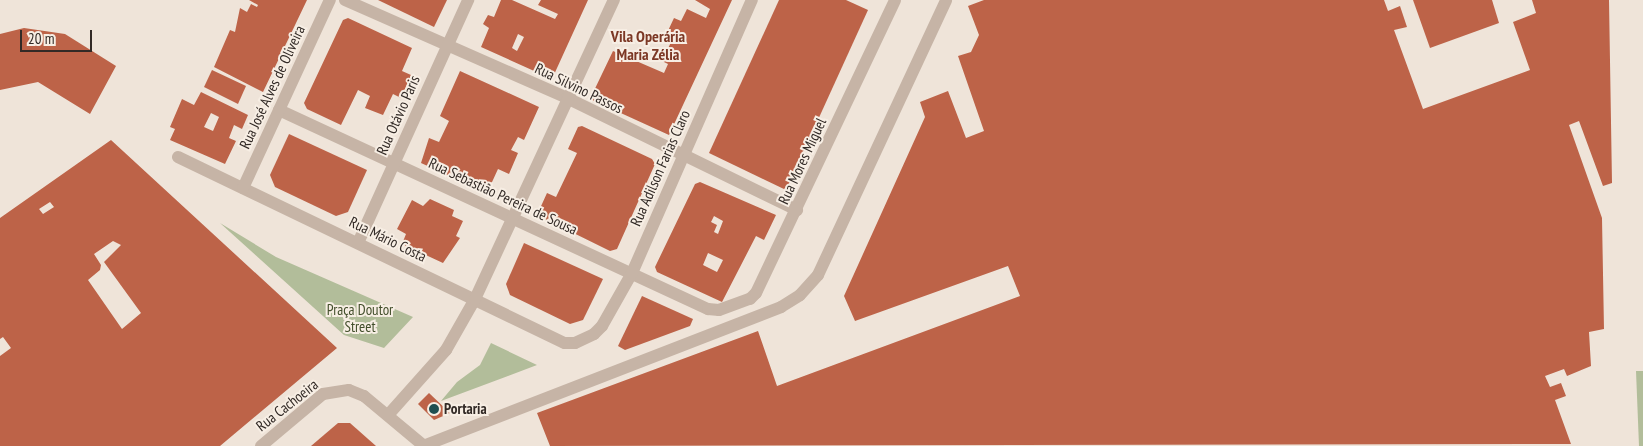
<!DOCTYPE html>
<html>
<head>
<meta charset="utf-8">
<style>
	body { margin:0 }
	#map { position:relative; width:1643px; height:446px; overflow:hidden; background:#efe4d9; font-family:"PT Sans Narrow",sans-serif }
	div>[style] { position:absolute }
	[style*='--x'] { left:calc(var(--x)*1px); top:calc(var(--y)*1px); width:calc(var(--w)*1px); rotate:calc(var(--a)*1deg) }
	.green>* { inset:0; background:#b2bd9a }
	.building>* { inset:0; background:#bd6348 }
	.minor>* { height:12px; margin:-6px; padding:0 6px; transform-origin:6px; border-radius:6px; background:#c6b4a6 }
	.dots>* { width:14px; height:14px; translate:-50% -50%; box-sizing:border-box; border:2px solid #f7eee4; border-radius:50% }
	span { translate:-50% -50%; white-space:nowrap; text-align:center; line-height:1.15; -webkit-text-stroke:4px #f7eee4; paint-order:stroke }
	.street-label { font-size:15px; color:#322a26 }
	.park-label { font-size:15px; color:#434f2c }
	.poi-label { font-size:15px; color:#322a26; font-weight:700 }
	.left { translate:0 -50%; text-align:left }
	.neighbourhood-label { font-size:16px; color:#7c3825; font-weight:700 }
	.scale { position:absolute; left:20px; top:30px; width:72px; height:22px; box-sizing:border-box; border:2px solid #322a26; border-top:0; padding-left:6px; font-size:15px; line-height:18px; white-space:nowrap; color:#322a26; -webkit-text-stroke:4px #f7eee4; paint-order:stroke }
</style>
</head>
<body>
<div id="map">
	<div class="green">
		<i style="clip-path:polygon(220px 223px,276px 257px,413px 317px,384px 348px,344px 335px)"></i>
		<i style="clip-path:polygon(491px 343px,537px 365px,441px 401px,457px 382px,480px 365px)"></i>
		<i style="clip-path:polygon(1636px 371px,1643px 371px,1643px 446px,1639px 446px)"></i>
	</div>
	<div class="building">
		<i style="clip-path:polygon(249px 0,307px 0,263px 92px,214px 67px,230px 30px,235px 32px,240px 8px,247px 12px,251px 4px,257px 7px,258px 5px)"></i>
		<i style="clip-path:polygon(378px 0,447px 0,434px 27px)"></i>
		<i style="clip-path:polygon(evenodd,501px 0,512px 0,555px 19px,558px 14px,538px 5px,541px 0,588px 0,552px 79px,481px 47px,489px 28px,483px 24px,488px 15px,494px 17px,501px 0,518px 34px,524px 37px,517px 51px,512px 48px,518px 34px)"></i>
		<i style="clip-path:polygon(695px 0,732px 0,669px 135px,590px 99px,613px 51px,664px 73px,668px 64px,662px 61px,673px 38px,666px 35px,674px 18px,681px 21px,687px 9px,706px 18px,710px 9px)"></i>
		<i style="clip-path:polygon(779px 0,846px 0,868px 10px,786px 190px,709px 153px)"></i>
		<i style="clip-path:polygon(984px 0,1384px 0,1388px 11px,1400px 6px,1407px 27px,1394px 30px,1423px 109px,1530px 70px,1513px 22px,1536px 13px,1532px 0,1609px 0,1612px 183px,1603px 186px,1579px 121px,1569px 125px,1602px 218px,1604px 329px,1589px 332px,1591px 366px,1567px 376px,1564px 369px,1545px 376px,1550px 387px,1561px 383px,1566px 396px,1555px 400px,1571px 444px,550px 446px,537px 413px,758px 331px,777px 386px,1020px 296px,1008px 266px,855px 321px,844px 296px,925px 117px,920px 102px,948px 91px,966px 138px,984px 131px,958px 56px,971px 52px,979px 35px,968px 6px)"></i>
		<i style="clip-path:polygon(1413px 0,1492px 0,1499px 23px,1430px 48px)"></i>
		<i style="clip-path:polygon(348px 18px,412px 48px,402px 71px,411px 75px,401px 98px,393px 94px,383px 115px,365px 108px,370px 96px,358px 90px,341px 125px,307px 109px,304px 103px,343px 20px)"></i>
		<i style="clip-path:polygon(24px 28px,65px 34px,116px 66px,90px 114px,38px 82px,0 90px,0 34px)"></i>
		<i style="clip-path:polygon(212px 70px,246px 86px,238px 104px,204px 87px)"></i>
		<i style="clip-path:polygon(460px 71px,539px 107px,524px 140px,518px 137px,511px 150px,518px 153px,509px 174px,498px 169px,487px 193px,421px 163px,429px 138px,439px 142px,449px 121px,440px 116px)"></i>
		<i style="clip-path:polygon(evenodd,201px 92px,248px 115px,242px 129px,234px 125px,229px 138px,236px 141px,225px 164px,170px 140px,175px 129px,170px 127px,182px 99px,194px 105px,201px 92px,211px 113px,219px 117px,213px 131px,204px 127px,211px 113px)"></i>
		<i style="clip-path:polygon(582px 126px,652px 159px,655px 164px,617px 249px,610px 251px,537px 215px,547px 193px,556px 197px,577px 153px,568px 149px,578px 127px)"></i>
		<i style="clip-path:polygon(289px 134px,367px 170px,348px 212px,336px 216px,275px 187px,270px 175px)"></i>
		<i style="clip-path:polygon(evenodd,111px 140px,337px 348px,220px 446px,0 446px,0 356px,11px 348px,3px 337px,0 339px,0 218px,111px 140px,50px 202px,54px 207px,43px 214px,39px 209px,50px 202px,111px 140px,113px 241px,121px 245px,104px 262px,141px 313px,122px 329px,88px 280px,100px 270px,101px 265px,94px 254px,113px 241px)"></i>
		<i style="clip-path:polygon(evenodd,700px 182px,776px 215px,764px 240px,756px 236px,722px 302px,657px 272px,655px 267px,695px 184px,700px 182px,714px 216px,723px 221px,718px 234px,714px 232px,717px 225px,711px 222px,714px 216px,700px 182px,708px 253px,723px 260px,717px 272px,703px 265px,708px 253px)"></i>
		<i style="clip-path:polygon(430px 199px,454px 210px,452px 216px,463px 221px,456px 236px,460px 238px,443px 263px,402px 244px,406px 234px,397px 229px,412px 200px,423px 206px)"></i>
		<i style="clip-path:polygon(524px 243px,603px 279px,583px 320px,570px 324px,510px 295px,506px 284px)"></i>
		<i style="clip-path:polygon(642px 296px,693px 319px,690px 326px,625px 350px,618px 346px)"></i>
		<i style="clip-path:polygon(429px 393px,450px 413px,434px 420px,418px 404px)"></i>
		<i style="clip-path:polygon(338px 423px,350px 423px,376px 446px,311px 446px)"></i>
	</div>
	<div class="minor">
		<i style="--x:345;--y:0;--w:243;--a:23.8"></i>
		<i style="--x:567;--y:98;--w:256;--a:26"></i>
		<i style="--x:279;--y:110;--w:473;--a:24.9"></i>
		<i style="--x:708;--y:309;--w:11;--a:5"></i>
		<i style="--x:719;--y:310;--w:33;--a:-20"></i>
		<i style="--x:750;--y:299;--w:8;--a:-45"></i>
		<i style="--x:756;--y:293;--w:324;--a:-64.6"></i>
		<i style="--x:178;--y:157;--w:429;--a:25.7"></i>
		<i style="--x:565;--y:343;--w:10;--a:0"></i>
		<i style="--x:575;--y:343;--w:21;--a:-25"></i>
		<i style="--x:594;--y:334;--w:11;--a:-45"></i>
		<i style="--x:602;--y:326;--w:61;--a:-60.5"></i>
		<i style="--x:632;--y:273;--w:298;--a:-66.3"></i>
		<i style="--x:243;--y:188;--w:207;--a:-65.2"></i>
		<i style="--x:358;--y:243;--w:267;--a:-65.6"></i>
		<i style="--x:389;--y:414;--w:86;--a:-48.3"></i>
		<i style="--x:446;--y:350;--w:59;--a:-60.4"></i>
		<i style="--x:475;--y:299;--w:330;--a:-65.1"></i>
		<i style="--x:261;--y:446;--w:81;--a:-40"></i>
		<i style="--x:323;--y:394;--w:26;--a:-9"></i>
		<i style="--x:349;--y:390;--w:16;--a:22"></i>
		<i style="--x:364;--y:396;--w:78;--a:39.8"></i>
		<i style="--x:423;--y:446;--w:384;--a:-21.2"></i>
		<i style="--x:781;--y:307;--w:22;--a:-32"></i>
		<i style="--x:800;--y:295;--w:27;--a:-48"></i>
		<i style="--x:818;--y:275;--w:303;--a:-65"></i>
	</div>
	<div class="dots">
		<i style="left:434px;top:409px;background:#1f4e51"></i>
	</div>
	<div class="street-label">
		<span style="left:272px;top:87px;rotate:-65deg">Rua José Alves de Oliveira</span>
		<span style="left:579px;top:88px;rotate:26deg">Rua Silvino Passos</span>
		<span style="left:398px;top:115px;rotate:-66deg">Rua Otávio Paris</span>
		<span style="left:802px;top:161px;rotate:-65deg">Rua Mores Miguel</span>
		<span style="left:660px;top:168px;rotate:-66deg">Rua Adilson Farias Claro</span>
		<span style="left:503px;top:196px;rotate:25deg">Rua Sebastião Pereira de Sousa</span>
		<span style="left:388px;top:239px;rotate:26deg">Rua Mário Costa</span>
		<span style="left:287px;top:405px;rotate:-38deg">Rua Cachoeira</span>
	</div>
	<div class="park-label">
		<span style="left:360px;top:318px">Praça Doutor<br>Street</span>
	</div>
	<div class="poi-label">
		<span class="left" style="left:444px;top:409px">Portaria</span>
	</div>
	<div class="neighbourhood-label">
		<span style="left:648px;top:45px">Vila Operária<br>Maria Zélia</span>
	</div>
	<div class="scale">20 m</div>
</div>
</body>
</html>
